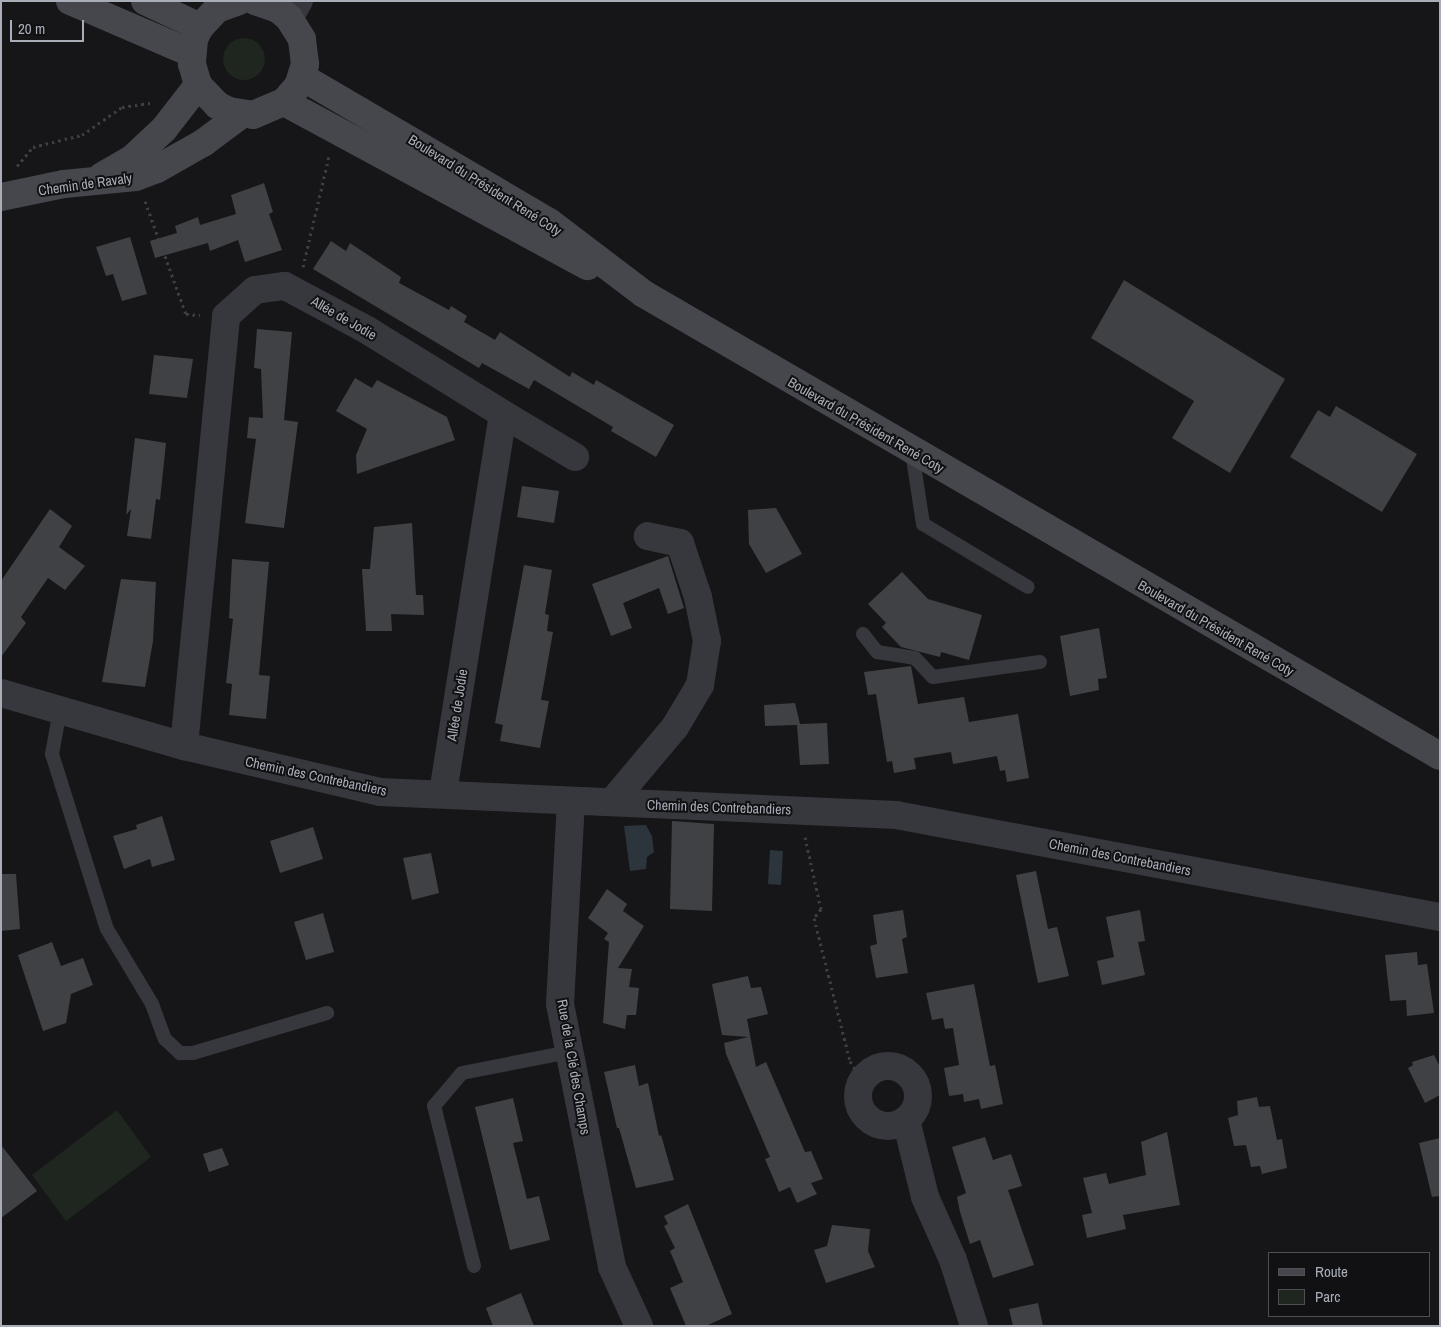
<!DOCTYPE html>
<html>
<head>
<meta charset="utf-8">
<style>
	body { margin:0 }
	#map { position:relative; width:1441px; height:1327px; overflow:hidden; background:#161618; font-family:"Archivo Narrow",sans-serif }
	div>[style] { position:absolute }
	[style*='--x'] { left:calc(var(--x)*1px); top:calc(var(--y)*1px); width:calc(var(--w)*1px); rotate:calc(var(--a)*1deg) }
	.green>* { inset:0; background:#1e261f }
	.round { border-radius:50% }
	.water>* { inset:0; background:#2c353c }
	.building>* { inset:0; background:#404145 }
	.path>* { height:3px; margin-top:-1.5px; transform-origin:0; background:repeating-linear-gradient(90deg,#3d3f44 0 2.5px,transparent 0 6.5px) }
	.lane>* { height:14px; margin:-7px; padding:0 7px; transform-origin:7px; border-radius:7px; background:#37383d }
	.street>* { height:28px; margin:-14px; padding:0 14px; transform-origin:14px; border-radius:14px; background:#37383d }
	.street>.ring { margin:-14px; padding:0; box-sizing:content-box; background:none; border:28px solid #37383d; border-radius:50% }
	.secondary>* { height:28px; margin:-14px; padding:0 14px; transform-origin:14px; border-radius:14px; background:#45474d }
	span { translate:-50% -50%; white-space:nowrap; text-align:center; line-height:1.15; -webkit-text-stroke:4px #111113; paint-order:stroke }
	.street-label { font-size:14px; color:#a8adb8 }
	.frame { position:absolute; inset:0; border:2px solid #a8adb8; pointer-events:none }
	.legend { position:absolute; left:1268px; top:1252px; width:162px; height:65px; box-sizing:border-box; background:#111113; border:1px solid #4d4f55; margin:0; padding:6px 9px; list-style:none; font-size:15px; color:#a8adb8 }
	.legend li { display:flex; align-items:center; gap:10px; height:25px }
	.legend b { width:25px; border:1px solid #4d4f55 }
	.scale { position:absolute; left:10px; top:20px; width:74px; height:22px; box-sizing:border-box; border:2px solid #a8adb8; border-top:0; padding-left:6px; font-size:15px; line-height:18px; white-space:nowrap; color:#a8adb8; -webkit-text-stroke:4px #111113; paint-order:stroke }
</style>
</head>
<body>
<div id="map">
	<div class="green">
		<i class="round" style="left:223px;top:38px;width:42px;height:42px"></i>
		<i style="clip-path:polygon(117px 1110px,151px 1157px,66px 1221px,32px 1175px)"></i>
	</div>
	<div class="water">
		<i style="clip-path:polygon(646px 825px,652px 836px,654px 852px,647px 857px,646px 869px,630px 871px,624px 826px)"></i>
		<i style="clip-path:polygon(770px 850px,783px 851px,781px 885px,768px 884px)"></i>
	</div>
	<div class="building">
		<i style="clip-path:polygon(264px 183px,273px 212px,269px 214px,282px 250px,245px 262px,238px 240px,210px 251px,208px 243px,155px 258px,150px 241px,177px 233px,175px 226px,198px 217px,200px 225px,236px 214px,231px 195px)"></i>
		<i style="clip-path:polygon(130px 237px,147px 294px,122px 301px,113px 274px,106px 276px,96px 247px)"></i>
		<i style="clip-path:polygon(331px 241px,346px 251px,350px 243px,401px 277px,399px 283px,449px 310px,451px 306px,467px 316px,464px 322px,495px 340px,500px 332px,570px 377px,572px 372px,594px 385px,596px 380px,674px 425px,656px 457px,611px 431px,613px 427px,534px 380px,529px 389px,482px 363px,479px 368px,313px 269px)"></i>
		<i style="clip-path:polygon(1124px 280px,1285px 379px,1230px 473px,1172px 438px,1194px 401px,1091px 338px)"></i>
		<i style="clip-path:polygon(257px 329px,292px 332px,284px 420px,298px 422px,284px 528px,245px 523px,256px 439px,247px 438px,249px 417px,263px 418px,261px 369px,254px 368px)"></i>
		<i style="clip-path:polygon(154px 355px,193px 359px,187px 398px,149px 394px)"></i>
		<i style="clip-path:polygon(355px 378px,372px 388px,377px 380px,447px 417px,455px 440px,357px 474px,356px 455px,367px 429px,336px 411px)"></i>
		<i style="clip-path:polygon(1336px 406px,1417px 454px,1382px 512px,1290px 457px,1318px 410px,1330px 417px)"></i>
		<i style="clip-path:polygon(135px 438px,166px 443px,160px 500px,156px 499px,151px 539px,127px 536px,131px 509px,126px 515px)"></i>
		<i style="clip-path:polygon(522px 486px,559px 491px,554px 523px,517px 517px)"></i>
		<i style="clip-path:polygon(776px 508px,802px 554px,766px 573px,749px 544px,748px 510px)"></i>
		<i style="clip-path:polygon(50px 509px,72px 526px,59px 547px,85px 566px,65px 590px,48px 578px,21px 617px,26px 623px,1px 657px,1px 581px)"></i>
		<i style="clip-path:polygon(412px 523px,416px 595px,423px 595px,424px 615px,391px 614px,392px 631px,366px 631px,362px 569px,370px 569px,374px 527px)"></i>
		<i style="clip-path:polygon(668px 556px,684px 608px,668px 614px,659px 588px,623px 603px,632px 628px,611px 636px,592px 584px)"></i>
		<i style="clip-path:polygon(232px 559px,269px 562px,259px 675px,270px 676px,266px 719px,229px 715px,232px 684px,226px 683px,233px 619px,229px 618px)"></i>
		<i style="clip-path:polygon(524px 565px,552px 570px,545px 614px,549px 615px,547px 631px,553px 632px,541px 700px,549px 701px,540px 748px,500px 741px,503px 725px,495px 723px)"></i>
		<i style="clip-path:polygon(902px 572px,928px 599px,982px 615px,969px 660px,941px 652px,940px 657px,901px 647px,882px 627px,886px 623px,868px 604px)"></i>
		<i style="clip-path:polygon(121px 579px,156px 582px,153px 641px,145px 687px,102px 682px)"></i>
		<i style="clip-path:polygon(1099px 628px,1107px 678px,1098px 679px,1099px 690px,1070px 696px,1060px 636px)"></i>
		<i style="clip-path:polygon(911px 666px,918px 704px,964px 697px,969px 722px,1018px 714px,1029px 778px,1007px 782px,1005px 770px,1000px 771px,997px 756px,953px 764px,951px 752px,914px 758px,916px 769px,894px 773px,892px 761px,887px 762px,876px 694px,868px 695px,864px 672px)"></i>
		<i style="clip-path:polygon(795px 703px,800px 724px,827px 723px,829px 764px,800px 765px,797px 725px,765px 726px,764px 705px)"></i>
		<i style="clip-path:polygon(162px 816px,175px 860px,152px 867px,150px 859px,124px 869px,113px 836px,137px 829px,136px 825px)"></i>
		<i style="clip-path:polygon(672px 821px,714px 824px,712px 911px,670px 909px)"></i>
		<i style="clip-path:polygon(313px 827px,323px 859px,280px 873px,270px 841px)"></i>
		<i style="clip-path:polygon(431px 853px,439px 893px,412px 900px,403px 858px)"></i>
		<i style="clip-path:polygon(1036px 871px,1048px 929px,1057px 927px,1069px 976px,1038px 983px,1016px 875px)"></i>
		<i style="clip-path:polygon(1px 874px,16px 874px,20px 929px,1px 931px)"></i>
		<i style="clip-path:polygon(607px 889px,627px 904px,623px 911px,644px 926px,618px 968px,632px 969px,629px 987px,639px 988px,636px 1015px,627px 1015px,625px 1029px,603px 1023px,609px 942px,604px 939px,608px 933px,588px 918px)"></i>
		<i style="clip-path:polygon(903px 910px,907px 937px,902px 939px,908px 973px,876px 978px,870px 946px,877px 944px,873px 915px)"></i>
		<i style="clip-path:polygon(1140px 910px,1145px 941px,1138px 942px,1145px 975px,1102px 985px,1097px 961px,1114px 957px,1106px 917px)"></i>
		<i style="clip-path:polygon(323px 913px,334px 952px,306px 960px,294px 922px)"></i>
		<i style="clip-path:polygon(52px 942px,61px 966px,83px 958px,93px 985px,71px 994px,66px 1023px,43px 1031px,18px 955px)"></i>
		<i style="clip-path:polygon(1417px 952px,1418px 965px,1427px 964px,1434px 1013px,1407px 1016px,1406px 1000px,1390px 1001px,1385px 955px)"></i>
		<i style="clip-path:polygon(748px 976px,751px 988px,761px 987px,768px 1014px,747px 1019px,756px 1067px,766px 1062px,805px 1152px,811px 1151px,823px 1179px,811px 1183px,817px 1194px,797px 1203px,790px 1187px,779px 1192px,765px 1159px,770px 1157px,726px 1054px,724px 1043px,748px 1037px,722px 1035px,712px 984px)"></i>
		<i style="clip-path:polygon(974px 984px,990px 1066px,995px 1065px,1003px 1104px,981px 1109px,979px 1099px,964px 1102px,963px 1094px,949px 1096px,944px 1068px,959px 1065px,953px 1028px,945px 1029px,943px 1018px,932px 1020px,926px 993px)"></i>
		<i style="clip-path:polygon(1434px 1055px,1440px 1067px,1440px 1095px,1425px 1103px,1408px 1068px,1413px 1065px,1412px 1062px)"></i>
		<i style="clip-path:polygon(635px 1065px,639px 1086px,648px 1083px,659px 1136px,661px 1135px,674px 1180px,636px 1188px,619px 1128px,617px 1128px,604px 1072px)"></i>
		<i style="clip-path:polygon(1257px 1097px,1259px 1107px,1270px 1106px,1277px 1140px,1282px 1139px,1287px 1168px,1262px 1174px,1260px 1166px,1251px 1167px,1246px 1145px,1234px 1146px,1228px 1118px,1238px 1115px,1237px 1101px)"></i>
		<i style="clip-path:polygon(513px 1098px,523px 1141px,513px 1143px,527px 1199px,539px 1196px,550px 1240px,510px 1250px,475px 1107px)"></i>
		<i style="clip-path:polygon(1167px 1132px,1180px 1205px,1123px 1215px,1126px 1229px,1087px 1238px,1082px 1215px,1092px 1213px,1083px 1178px,1106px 1173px,1109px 1184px,1146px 1175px,1141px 1142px)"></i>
		<i style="clip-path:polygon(985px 1137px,993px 1160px,1011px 1154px,1022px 1186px,1008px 1190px,1034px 1265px,993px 1278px,980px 1240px,970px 1244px,960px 1212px,957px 1197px,966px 1193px,952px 1147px)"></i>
		<i style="clip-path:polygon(1440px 1138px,1440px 1196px,1432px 1197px,1419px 1143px)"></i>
		<i style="clip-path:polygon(1px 1145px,37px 1191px,1px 1218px)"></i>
		<i style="clip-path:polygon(222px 1148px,229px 1165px,209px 1172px,203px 1154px)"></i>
		<i style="clip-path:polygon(688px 1204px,732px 1314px,706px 1326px,686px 1326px,670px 1288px,683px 1282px,670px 1251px,675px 1248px,664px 1226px,668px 1224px,664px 1216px)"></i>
		<i style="clip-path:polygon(832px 1225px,870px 1229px,868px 1251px,875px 1267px,826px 1283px,814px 1250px,827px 1246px)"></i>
		<i style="clip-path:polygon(521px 1293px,534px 1326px,493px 1326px,486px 1308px)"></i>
		<i style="clip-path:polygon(1038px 1303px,1043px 1326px,1013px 1326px,1009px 1309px)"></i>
	</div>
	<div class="path">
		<i style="--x:17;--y:166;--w:25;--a:-50"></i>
		<i style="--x:33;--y:147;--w:50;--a:-13.8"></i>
		<i style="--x:82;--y:135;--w:49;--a:-35"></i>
		<i style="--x:122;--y:107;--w:30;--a:-8"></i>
		<i style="--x:145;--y:201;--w:120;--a:70.1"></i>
		<i style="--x:186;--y:314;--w:14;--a:4"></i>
		<i style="--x:303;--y:267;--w:114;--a:-76.8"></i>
		<i style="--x:805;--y:837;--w:74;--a:77.5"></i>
		<i style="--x:821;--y:909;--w:11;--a:128"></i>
		<i style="--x:814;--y:918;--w:147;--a:75.9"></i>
		<i style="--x:850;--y:1061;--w:24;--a:60"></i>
	</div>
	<div class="lane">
		<i style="--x:912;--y:452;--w:73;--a:81.3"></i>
		<i style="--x:923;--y:524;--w:122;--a:31"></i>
		<i style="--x:863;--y:634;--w:23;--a:52"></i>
		<i style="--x:877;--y:652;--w:38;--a:9"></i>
		<i style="--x:915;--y:658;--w:26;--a:47"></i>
		<i style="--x:933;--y:677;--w:108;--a:-8"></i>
		<i style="--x:60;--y:710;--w:45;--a:100.3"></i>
		<i style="--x:52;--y:754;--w:183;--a:72.6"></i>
		<i style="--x:107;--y:929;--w:87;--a:59"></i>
		<i style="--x:152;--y:1004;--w:37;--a:70"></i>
		<i style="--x:165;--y:1039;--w:21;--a:43"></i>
		<i style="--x:180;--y:1053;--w:13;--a:0"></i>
		<i style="--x:193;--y:1053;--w:140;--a:-16.6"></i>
		<i style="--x:474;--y:1266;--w:165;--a:-104"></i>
		<i style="--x:434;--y:1106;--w:43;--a:-49.7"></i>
		<i style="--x:462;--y:1073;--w:109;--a:-11.1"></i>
	</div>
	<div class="street">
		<i style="--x:289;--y:18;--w:20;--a:-60"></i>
		<i style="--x:503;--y:414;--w:84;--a:30.8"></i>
		<i style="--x:1;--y:693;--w:191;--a:16.2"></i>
		<i style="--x:184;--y:746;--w:201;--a:13.2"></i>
		<i style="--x:380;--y:792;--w:517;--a:2.55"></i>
		<i style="--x:896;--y:815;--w:553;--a:10.62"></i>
		<i style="--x:184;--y:746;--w:432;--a:-84.4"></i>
		<i style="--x:226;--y:316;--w:39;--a:-42"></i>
		<i style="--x:255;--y:290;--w:30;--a:-8"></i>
		<i style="--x:285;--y:286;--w:93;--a:28.2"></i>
		<i style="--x:367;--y:330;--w:160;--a:31.7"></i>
		<i style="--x:503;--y:414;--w:384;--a:99"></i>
		<i style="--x:571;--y:801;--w:203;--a:93.1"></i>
		<i style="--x:560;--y:1004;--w:268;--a:78.8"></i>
		<i style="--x:612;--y:1267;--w:65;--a:65.4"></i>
		<i style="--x:612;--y:802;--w:98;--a:-50"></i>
		<i style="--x:675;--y:727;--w:49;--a:-59.2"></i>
		<i style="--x:700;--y:685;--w:45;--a:-81"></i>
		<i style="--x:707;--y:641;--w:45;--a:-101.6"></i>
		<i style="--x:698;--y:597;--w:57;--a:-108.4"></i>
		<i style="--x:680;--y:543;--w:33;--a:-168"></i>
		<i class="ring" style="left:858px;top:1066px;width:32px;height:32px"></i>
		<i style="--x:906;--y:1120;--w:79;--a:76.1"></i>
		<i style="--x:925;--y:1197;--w:69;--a:66"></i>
		<i style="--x:953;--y:1260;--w:69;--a:72.3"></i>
	</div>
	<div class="secondary">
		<i style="--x:70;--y:1;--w:132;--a:23.3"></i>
		<i style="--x:145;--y:1;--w:61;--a:25.3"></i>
		<i style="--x:239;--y:1;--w:23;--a:160"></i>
		<i style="--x:217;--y:9;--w:25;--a:133"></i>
		<i style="--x:200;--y:27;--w:13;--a:117"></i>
		<i style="--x:194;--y:39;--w:25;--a:95"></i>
		<i style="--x:192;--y:64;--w:22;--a:74"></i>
		<i style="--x:198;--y:85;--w:28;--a:46"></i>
		<i style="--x:217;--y:105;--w:13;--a:27"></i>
		<i style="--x:229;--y:111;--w:24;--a:9"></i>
		<i style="--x:253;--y:115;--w:34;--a:-23"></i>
		<i style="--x:284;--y:102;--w:21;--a:-49"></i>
		<i style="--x:298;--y:86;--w:23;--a:-72"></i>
		<i style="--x:305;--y:64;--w:25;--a:-97"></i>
		<i style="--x:302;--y:39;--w:25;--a:-122"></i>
		<i style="--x:289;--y:18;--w:14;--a:-141"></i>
		<i style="--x:278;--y:9;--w:24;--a:-161"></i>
		<i style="--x:302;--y:77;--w:286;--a:30.4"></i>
		<i style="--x:549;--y:222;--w:119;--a:37.2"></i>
		<i style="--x:644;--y:294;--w:920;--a:30.13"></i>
		<i style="--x:284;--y:102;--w:345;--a:28.4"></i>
		<i style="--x:102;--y:176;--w:36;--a:-30"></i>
		<i style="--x:133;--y:158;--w:42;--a:-43.1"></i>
		<i style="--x:164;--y:129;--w:56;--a:-52.3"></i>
		<i style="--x:1;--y:197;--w:64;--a:-11.7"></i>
		<i style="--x:64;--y:184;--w:72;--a:-5.6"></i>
		<i style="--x:136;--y:177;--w:22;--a:-21"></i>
		<i style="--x:157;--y:169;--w:53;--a:-29.5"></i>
		<i style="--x:203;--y:143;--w:49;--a:-36.6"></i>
	</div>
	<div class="street-label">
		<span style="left:85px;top:184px;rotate:-8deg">Chemin de Ravaly</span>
		<span style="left:485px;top:185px;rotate:32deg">Boulevard du Président René Coty</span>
		<span style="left:344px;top:318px;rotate:30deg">Allée de Jodie</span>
		<span style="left:866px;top:425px;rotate:30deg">Boulevard du Président René Coty</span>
		<span style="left:1216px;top:628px;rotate:30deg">Boulevard du Président René Coty</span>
		<span style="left:457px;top:705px;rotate:-81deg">Allée de Jodie</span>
		<span style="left:316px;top:776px;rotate:12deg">Chemin des Contrebandiers</span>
		<span style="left:719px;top:807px;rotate:2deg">Chemin des Contrebandiers</span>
		<span style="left:1120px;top:857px;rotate:11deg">Chemin des Contrebandiers</span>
		<span style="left:574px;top:1067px;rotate:80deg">Rue de la Clé des Champs</span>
	</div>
	<div class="frame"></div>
	<ul class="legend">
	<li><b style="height:6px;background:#45474d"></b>Route</li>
	<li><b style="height:14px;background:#1e261f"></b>Parc</li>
	</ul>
	<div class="scale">20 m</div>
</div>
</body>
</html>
